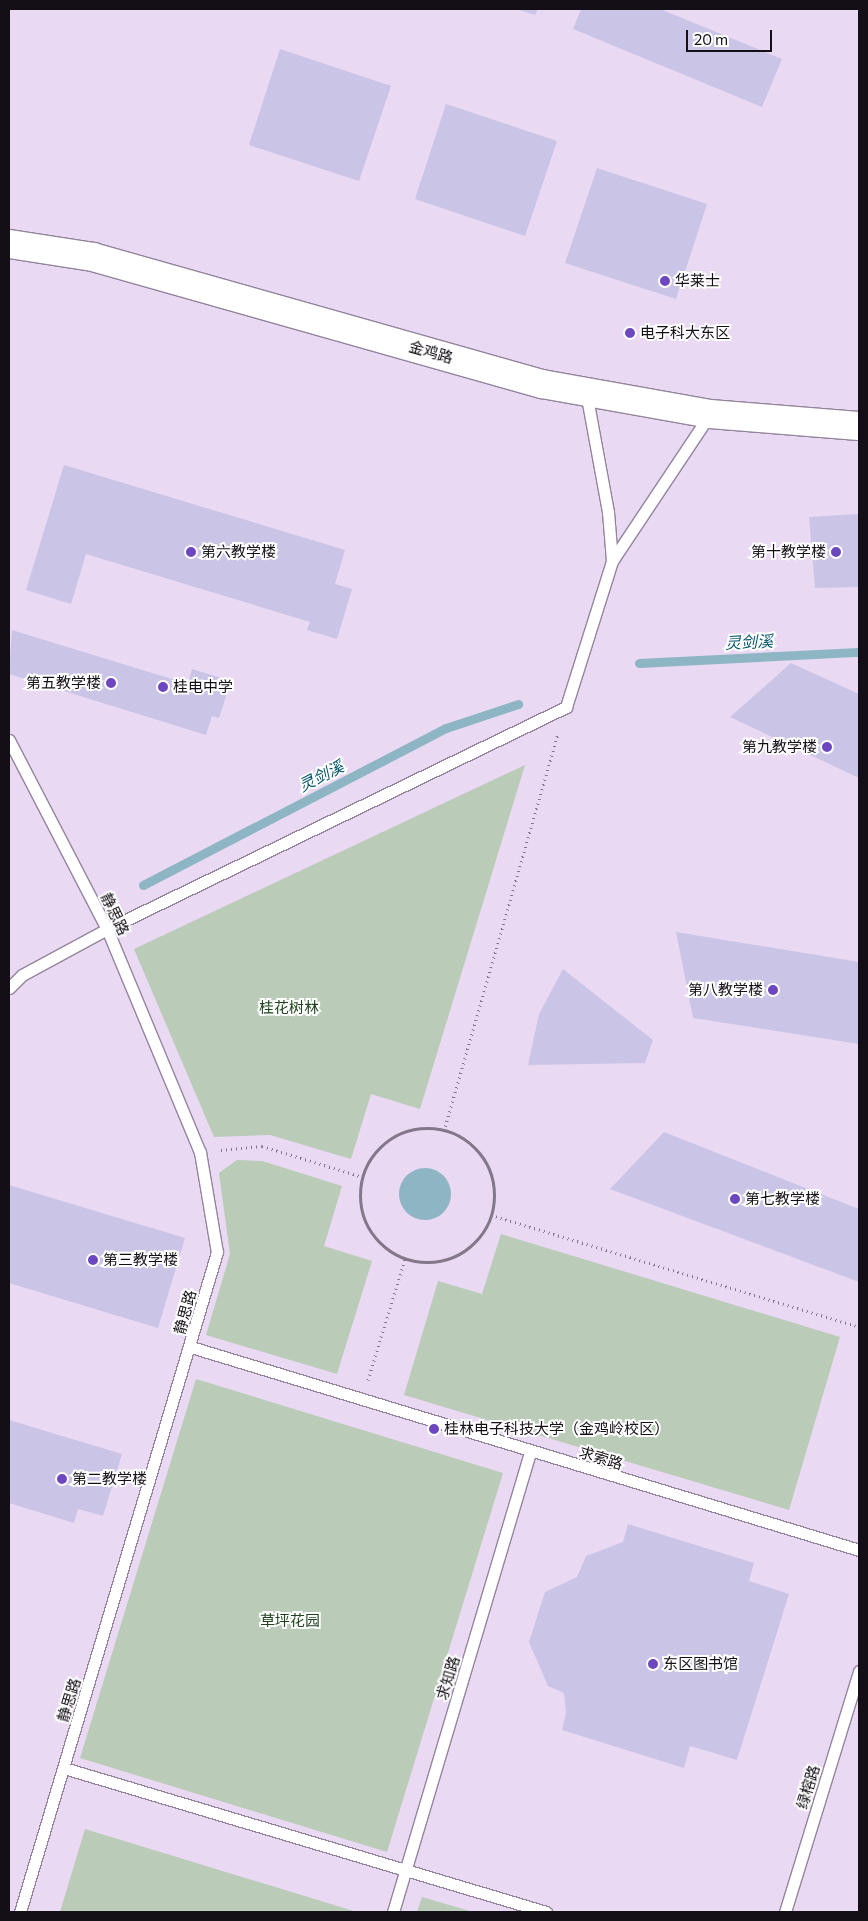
<!DOCTYPE html>
<html>
<head>
<meta charset="utf-8">
<style>
	body { margin:0 }
	#map { position:relative; width:868px; height:1921px; overflow:hidden; background:#e9d9f3; font-family:Commissioner,"Noto Sans SC",sans-serif }
	div>[style] { position:absolute }
	[style*='--x'] { left:calc(var(--x)*1px); top:calc(var(--y)*1px); width:calc(var(--w)*1px); rotate:calc(var(--a)*1deg) }
	.green>* { inset:0; background:#bacbb8 }
	.water>* { inset:0; background:#8db5c4 }
	.round { border-radius:50% }
	.stream>* { height:9px; margin:-4.5px; padding:0 4.5px; transform-origin:4.5px; border-radius:4.5px; background:#8db5c4 }
	.building>* { inset:0; background:#cac5e7 }
	.path>* { height:3px; margin-top:-1.5px; transform-origin:0; background:repeating-linear-gradient(90deg,#827889 0 1px,transparent 0 5px) }
	.path>.ring { margin:-1.5px; padding:0; box-sizing:content-box; background:none; border:3px solid #827889; border-radius:50% }
	.roads { filter:drop-shadow(1px 0 #93849c) drop-shadow(-1px 0 #93849c) drop-shadow(0 1px #93849c) drop-shadow(0 -1px #93849c) }
	.service>* { height:11px; margin:-5.5px; padding:0 5.5px; transform-origin:5.5px; border-radius:5.5px; background:#fff }
	.secondary>* { height:28px; margin:-14px; padding:0 14px; transform-origin:14px; border-radius:14px; background:#fff }
	.dots>* { width:14px; height:14px; translate:-50% -50%; box-sizing:border-box; border:2px solid #fff; border-radius:50% }
	span { translate:-50% -50%; white-space:nowrap; text-align:center; line-height:1.15; -webkit-text-stroke:4px #fff; paint-order:stroke }
	.poi-label { font-size:15px; color:#140f17 }
	.left { translate:0 -50%; text-align:left }
	.right { translate:-100% -50%; text-align:right }
	.street-label { font-size:15px; color:#140f17 }
	.park-label { font-size:15px; color:#1f431c }
	.water-label { font-size:16px; color:#03566d; font-style:italic }
	.frame { position:absolute; inset:0; border:10px solid #140f17; pointer-events:none }
	.scale { position:absolute; left:686px; top:30px; width:86px; height:22px; box-sizing:border-box; border:2px solid #140f17; border-top:0; padding-left:6px; font-size:15px; line-height:18px; white-space:nowrap; color:#140f17; -webkit-text-stroke:4px #fff; paint-order:stroke }
</style>
</head>
<body>
<div id="map">
	<div class="green">
		<i style="clip-path:polygon(525px 765px,420px 1109px,371px 1094px,351px 1159px,270px 1135px,214px 1137px,134px 949px)"></i>
		<i style="clip-path:polygon(237px 1160px,262px 1161px,342px 1186px,324px 1246px,372px 1261px,337px 1374px,206px 1335px,230px 1254px,219px 1173px)"></i>
		<i style="clip-path:polygon(501px 1234px,840px 1337px,789px 1510px,404px 1395px,438px 1281px,482px 1294px)"></i>
		<i style="clip-path:polygon(196px 1379px,503px 1473px,387px 1852px,80px 1758px)"></i>
		<i style="clip-path:polygon(85px 1829px,357px 1912px,60px 1912px)"></i>
		<i style="clip-path:polygon(422px 1897px,473px 1912px,417px 1912px)"></i>
	</div>
	<div class="water">
		<i class="round" style="left:399px;top:1168px;width:52px;height:52px"></i>
	</div>
	<div class="stream">
		<i style="--x:639;--y:663;--w:220;--a:-2.9"></i>
		<i style="--x:143;--y:885;--w:341;--a:-27.4"></i>
		<i style="--x:446;--y:728;--w:76;--a:-18.4"></i>
	</div>
	<div class="building">
		<i style="clip-path:polygon(516px 9px,538px 9px,535px 15px)"></i>
		<i style="clip-path:polygon(581px 9px,660px 9px,782px 59px,762px 107px,573px 29px)"></i>
		<i style="clip-path:polygon(280px 49px,391px 86px,359px 181px,249px 145px)"></i>
		<i style="clip-path:polygon(446px 104px,557px 141px,525px 236px,415px 199px)"></i>
		<i style="clip-path:polygon(597px 168px,707px 204px,676px 299px,565px 263px)"></i>
		<i style="clip-path:polygon(64px 465px,345px 550px,335px 584px,352px 589px,337px 639px,307px 630px,310px 622px,86px 554px,71px 604px,26px 590px)"></i>
		<i style="clip-path:polygon(859px 514px,859px 587px,815px 588px,809px 517px)"></i>
		<i style="clip-path:polygon(12px 630px,188px 684px,192px 669px,231px 681px,219px 718px,212px 716px,206px 735px,9px 674px)"></i>
		<i style="clip-path:polygon(791px 663px,859px 694px,859px 778px,730px 717px)"></i>
		<i style="clip-path:polygon(676px 932px,859px 962px,859px 1044px,693px 1018px)"></i>
		<i style="clip-path:polygon(563px 969px,653px 1040px,645px 1063px,528px 1065px,539px 1014px)"></i>
		<i style="clip-path:polygon(664px 1132px,859px 1209px,859px 1282px,610px 1189px)"></i>
		<i style="clip-path:polygon(9px 1185px,185px 1238px,158px 1328px,9px 1283px)"></i>
		<i style="clip-path:polygon(9px 1420px,122px 1454px,103px 1516px,78px 1509px,74px 1523px,9px 1503px)"></i>
		<i style="clip-path:polygon(628px 1524px,754px 1563px,749px 1581px,789px 1594px,737px 1760px,690px 1746px,684px 1768px,562px 1730px,566px 1713px,564px 1693px,548px 1686px,529px 1642px,545px 1592px,577px 1577px,586px 1556px,623px 1542px)"></i>
	</div>
	<div class="path">
		<i class="ring" style="left:360px;top:1128px;width:131px;height:131px"></i>
		<i style="--x:444;--y:1131;--w:413;--a:-74"></i>
		<i style="--x:221;--y:1150;--w:41;--a:-5.6"></i>
		<i style="--x:262;--y:1146;--w:106;--a:17.1"></i>
		<i style="--x:491;--y:1215;--w:385;--a:16.9"></i>
		<i style="--x:368;--y:1380;--w:127;--a:-73"></i>
	</div>
	<div class="roads">
		<div class="service">
			<i style="--x:586;--y:392;--w:122;--a:79.6"></i>
			<i style="--x:608;--y:512;--w:49;--a:85.3"></i>
			<i style="--x:9;--y:740;--w:213;--a:62.6"></i>
			<i style="--x:107;--y:929;--w:242;--a:67.4"></i>
			<i style="--x:200;--y:1152;--w:101;--a:80.4"></i>
			<i style="--x:217;--y:1252;--w:689;--a:106.62"></i>
			<i style="--x:9;--y:988;--w:18;--a:-45"></i>
			<i style="--x:22;--y:975;--w:97;--a:-28.4"></i>
			<i style="--x:107;--y:929;--w:510;--a:-25.81"></i>
			<i style="--x:566;--y:707;--w:153;--a:-72.5"></i>
			<i style="--x:612;--y:561;--w:177;--a:-56.3"></i>
			<i style="--x:191;--y:1347;--w:698;--a:16.9"></i>
			<i style="--x:64;--y:1768;--w:503;--a:16.63"></i>
			<i style="--x:393;--y:1912;--w:479;--a:-73.4"></i>
			<i style="--x:785;--y:1912;--w:252;--a:-72.9"></i>
		</div>
		<div class="secondary">
			<i style="--x:9;--y:244;--w:85;--a:8.8"></i>
			<i style="--x:93;--y:257;--w:467;--a:15.8"></i>
			<i style="--x:542;--y:384;--w:171;--a:10.1"></i>
			<i style="--x:710;--y:414;--w:149;--a:4.6"></i>
		</div>
	</div>
	<div class="dots">
		<i style="left:665px;top:281px;background:#6c47c0"></i>
		<i style="left:630px;top:333px;background:#6c47c0"></i>
		<i style="left:191px;top:552px;background:#6c47c0"></i>
		<i style="left:836px;top:552px;background:#6c47c0"></i>
		<i style="left:111px;top:683px;background:#6c47c0"></i>
		<i style="left:163px;top:687px;background:#6c47c0"></i>
		<i style="left:827px;top:747px;background:#6c47c0"></i>
		<i style="left:773px;top:990px;background:#6c47c0"></i>
		<i style="left:735px;top:1199px;background:#6c47c0"></i>
		<i style="left:93px;top:1260px;background:#6c47c0"></i>
		<i style="left:434px;top:1429px;background:#6c47c0"></i>
		<i style="left:62px;top:1479px;background:#6c47c0"></i>
		<i style="left:653px;top:1664px;background:#6c47c0"></i>
	</div>
	<div class="poi-label">
		<span class="left" style="left:675px;top:281px">华莱士</span>
		<span class="left" style="left:640px;top:333px">电子科大东区</span>
		<span class="left" style="left:201px;top:552px">第六教学楼</span>
		<span class="right" style="left:826px;top:552px">第十教学楼</span>
		<span class="right" style="left:101px;top:683px">第五教学楼</span>
		<span class="left" style="left:173px;top:687px">桂电中学</span>
		<span class="right" style="left:817px;top:747px">第九教学楼</span>
		<span class="right" style="left:763px;top:990px">第八教学楼</span>
		<span class="left" style="left:745px;top:1199px">第七教学楼</span>
		<span class="left" style="left:103px;top:1260px">第三教学楼</span>
		<span class="left" style="left:444px;top:1429px">桂林电子科技大学（金鸡岭校区）</span>
		<span class="left" style="left:72px;top:1479px">第二教学楼</span>
		<span class="left" style="left:663px;top:1664px">东区图书馆</span>
	</div>
	<div class="street-label">
		<span style="left:431px;top:352px;rotate:16deg">金鸡路</span>
		<span style="left:115px;top:914px;rotate:64deg">静思路</span>
		<span style="left:185px;top:1312px;rotate:-75deg">静思路</span>
		<span style="left:601px;top:1458px;rotate:17deg">求索路</span>
		<span style="left:448px;top:1678px;rotate:-73deg">求知路</span>
		<span style="left:69px;top:1700px;rotate:-73deg">静思路</span>
		<span style="left:808px;top:1787px;rotate:-73deg">绿榕路</span>
	</div>
	<div class="park-label">
		<span style="left:289px;top:1008px">桂花树林</span>
		<span style="left:290px;top:1621px">草坪花园</span>
	</div>
	<div class="water-label">
		<span style="left:749px;top:642px;rotate:-3deg">灵剑溪</span>
		<span style="left:321px;top:776px;rotate:-27deg">灵剑溪</span>
	</div>
	<div class="frame"></div>
	<div class="scale">20 m</div>
</div>
</body>
</html>
